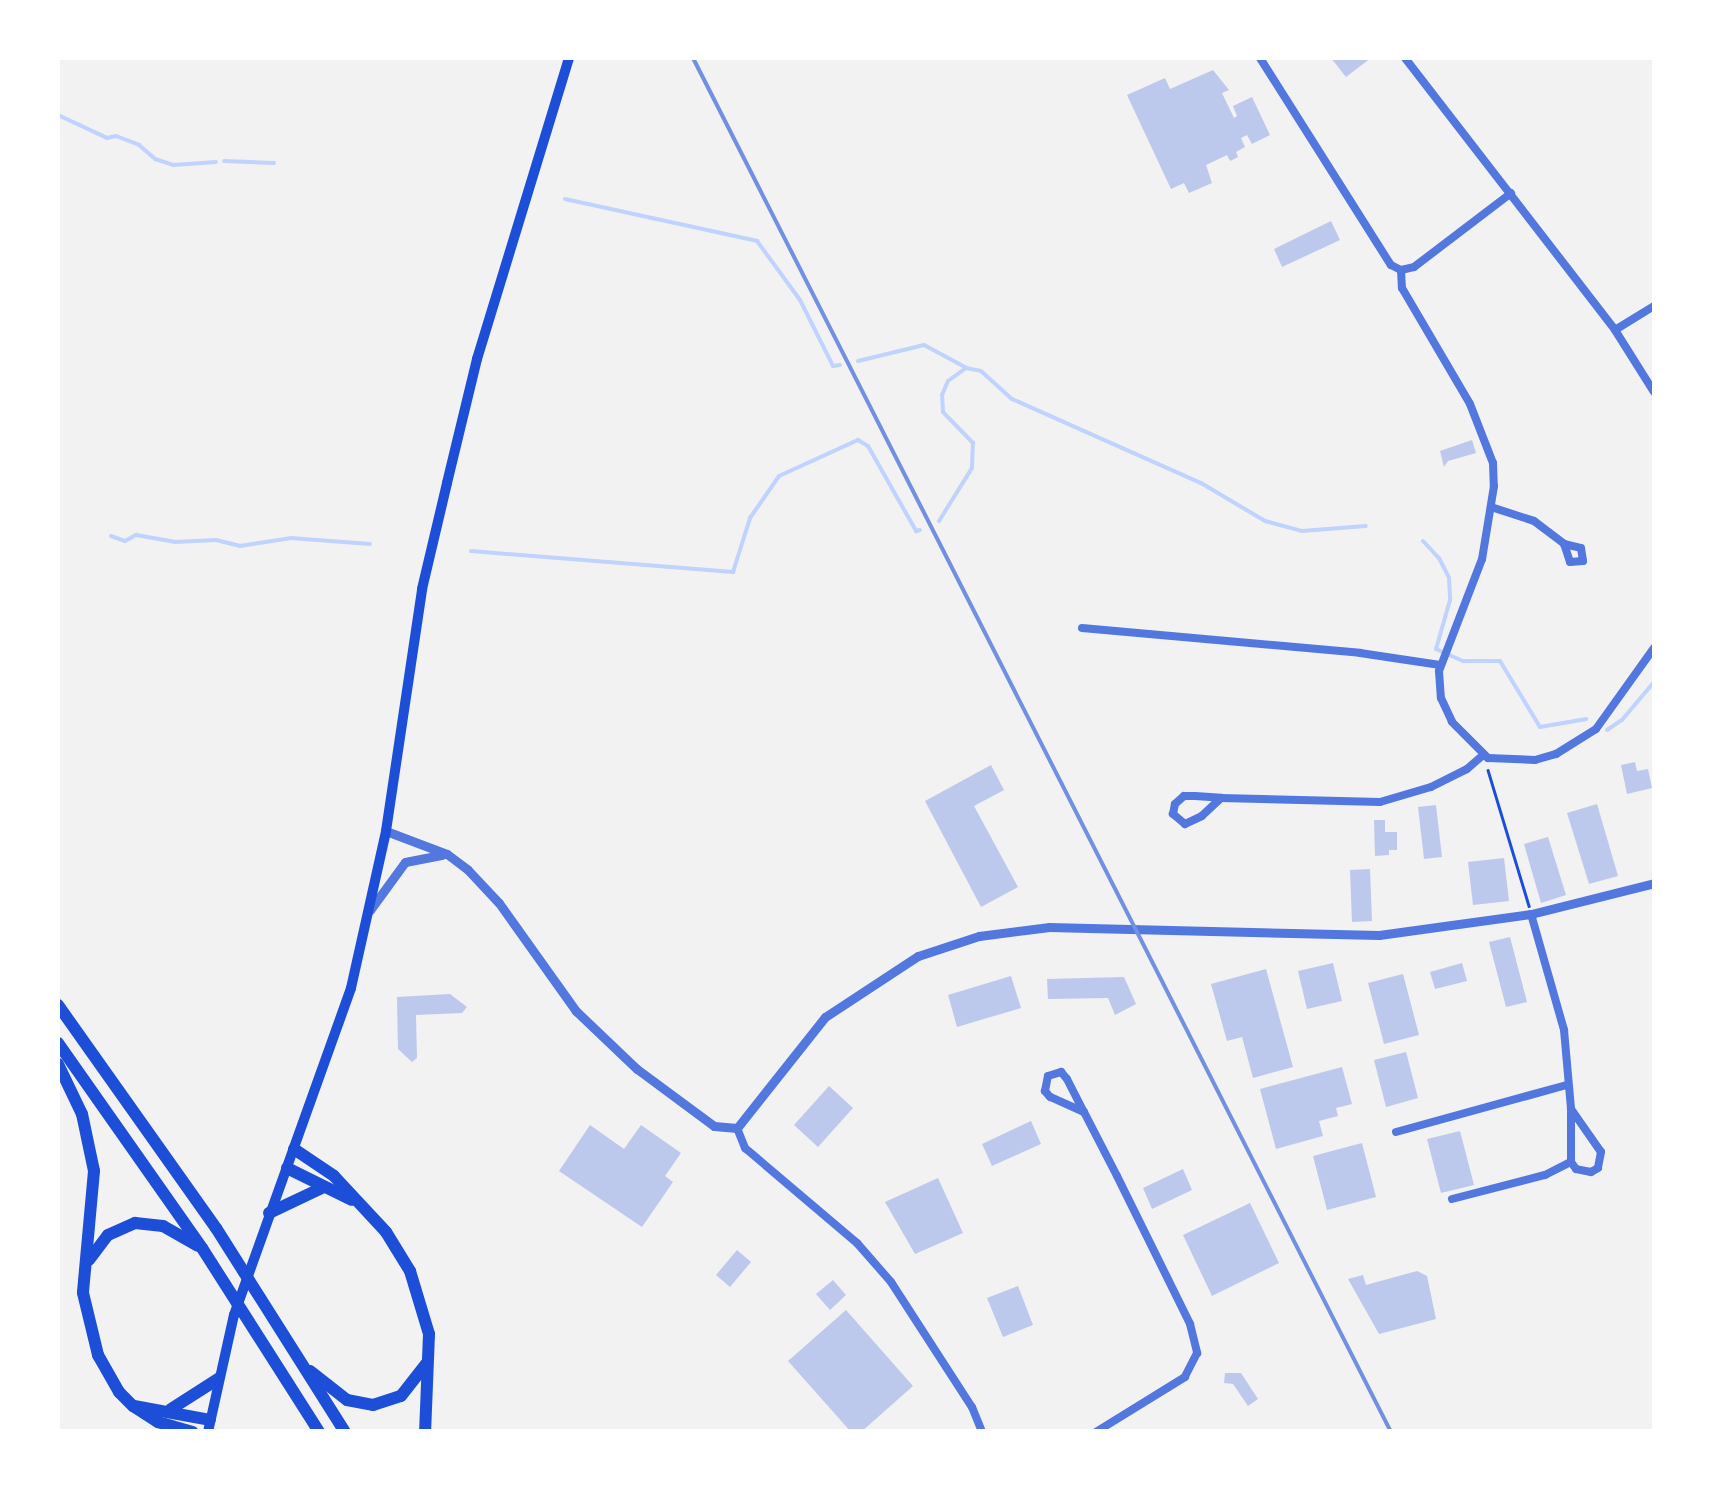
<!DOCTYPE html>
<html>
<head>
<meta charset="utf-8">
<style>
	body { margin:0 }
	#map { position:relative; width:1712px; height:1489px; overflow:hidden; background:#f2f2f2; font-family:Inter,sans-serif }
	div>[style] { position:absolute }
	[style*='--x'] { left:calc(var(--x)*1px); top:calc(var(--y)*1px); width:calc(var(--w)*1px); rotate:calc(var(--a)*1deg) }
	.stream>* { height:4px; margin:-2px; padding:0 2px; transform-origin:2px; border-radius:2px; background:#bfd3fe }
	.building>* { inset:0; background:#bdc9ec }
	.path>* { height:2.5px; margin:-1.25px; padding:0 1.25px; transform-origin:1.25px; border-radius:1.25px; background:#1d4ed8 }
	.minor>* { height:8px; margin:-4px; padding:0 4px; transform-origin:4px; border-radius:4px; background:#5277de }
	.tertiary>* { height:9px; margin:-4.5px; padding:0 4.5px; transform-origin:4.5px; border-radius:4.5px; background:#5277de }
	.secondary>* { height:10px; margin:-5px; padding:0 5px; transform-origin:5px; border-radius:5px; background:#1d4ed8 }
	.motorway>* { height:12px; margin:-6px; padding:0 6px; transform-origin:6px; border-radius:6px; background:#1d4ed8 }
	.rail>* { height:4px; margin:-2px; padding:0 2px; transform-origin:2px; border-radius:2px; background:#7290e2 }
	span { translate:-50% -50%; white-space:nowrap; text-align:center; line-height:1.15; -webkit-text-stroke:10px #fff; paint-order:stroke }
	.frame { position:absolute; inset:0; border:60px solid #fff; pointer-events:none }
</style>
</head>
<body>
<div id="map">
	<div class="stream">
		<i style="--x:58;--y:115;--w:54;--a:25.1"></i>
		<i style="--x:107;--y:138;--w:9;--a:-13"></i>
		<i style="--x:116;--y:136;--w:25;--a:21"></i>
		<i style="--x:139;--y:145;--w:21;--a:41"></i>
		<i style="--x:155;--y:159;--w:19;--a:18"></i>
		<i style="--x:173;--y:165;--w:43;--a:-4"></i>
		<i style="--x:224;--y:161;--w:50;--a:2.3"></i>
		<i style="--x:565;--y:199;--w:197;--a:12.3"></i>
		<i style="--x:757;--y:241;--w:73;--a:53.9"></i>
		<i style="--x:800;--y:300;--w:74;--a:63.4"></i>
		<i style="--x:833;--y:366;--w:7;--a:-8"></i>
		<i style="--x:858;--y:361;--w:68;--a:-13.6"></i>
		<i style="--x:924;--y:345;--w:47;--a:28.2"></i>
		<i style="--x:939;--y:521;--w:62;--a:-58.1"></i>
		<i style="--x:972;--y:468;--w:25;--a:-88"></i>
		<i style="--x:973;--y:443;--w:43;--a:-134.1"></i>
		<i style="--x:943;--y:412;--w:17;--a:-93"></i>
		<i style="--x:942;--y:395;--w:15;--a:-67"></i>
		<i style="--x:948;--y:381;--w:22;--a:-36"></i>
		<i style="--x:966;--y:368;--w:15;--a:11"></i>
		<i style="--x:981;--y:371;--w:42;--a:42.1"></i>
		<i style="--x:1012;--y:399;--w:207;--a:24"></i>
		<i style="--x:1201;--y:483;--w:74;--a:30.7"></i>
		<i style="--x:1265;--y:521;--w:38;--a:15"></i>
		<i style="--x:1302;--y:531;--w:64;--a:-4.5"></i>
		<i style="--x:111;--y:536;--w:15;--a:20"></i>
		<i style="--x:125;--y:541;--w:13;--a:-29"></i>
		<i style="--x:136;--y:535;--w:39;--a:10"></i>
		<i style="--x:174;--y:542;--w:42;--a:-2.7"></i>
		<i style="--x:216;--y:540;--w:25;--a:14"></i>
		<i style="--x:240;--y:546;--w:52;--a:-8.9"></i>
		<i style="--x:291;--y:538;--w:79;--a:4.3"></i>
		<i style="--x:1423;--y:541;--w:23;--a:47"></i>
		<i style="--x:1439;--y:558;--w:22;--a:63"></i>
		<i style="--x:1449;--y:578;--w:22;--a:87"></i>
		<i style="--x:1450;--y:600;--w:51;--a:105.9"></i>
		<i style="--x:1436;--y:649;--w:30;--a:24"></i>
		<i style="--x:1463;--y:661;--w:37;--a:0"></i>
		<i style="--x:1500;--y:661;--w:77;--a:58.8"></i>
		<i style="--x:1540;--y:727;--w:47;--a:-9.9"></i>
		<i style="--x:471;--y:551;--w:263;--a:4.6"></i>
		<i style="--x:733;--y:572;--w:57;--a:-72.5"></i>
		<i style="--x:750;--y:518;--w:51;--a:-55.4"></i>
		<i style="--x:779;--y:476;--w:87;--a:-24.5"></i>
		<i style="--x:858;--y:440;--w:12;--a:31"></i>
		<i style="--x:868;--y:446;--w:98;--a:60.5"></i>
		<i style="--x:916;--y:531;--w:4;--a:-14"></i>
		<i style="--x:1607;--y:730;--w:18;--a:-34"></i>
		<i style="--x:1622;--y:720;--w:50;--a:-49.9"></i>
	</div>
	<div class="building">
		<i style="clip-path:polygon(1331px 58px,1371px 58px,1346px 77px)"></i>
		<i style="clip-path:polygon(1213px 70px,1229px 90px,1222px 93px,1234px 118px,1237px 116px,1233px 106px,1252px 97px,1270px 135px,1252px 144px,1247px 135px,1241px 138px,1245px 147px,1236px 152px,1238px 157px,1230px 161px,1227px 155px,1206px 165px,1212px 183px,1189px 193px,1184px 183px,1171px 189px,1127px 95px,1165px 78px,1170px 89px)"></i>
		<i style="clip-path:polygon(1331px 221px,1340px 240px,1282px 267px,1274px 249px)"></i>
		<i style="clip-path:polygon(1472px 440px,1476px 453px,1448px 461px,1444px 467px,1440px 451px)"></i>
		<i style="clip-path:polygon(1635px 762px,1637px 771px,1648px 769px,1652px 788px,1627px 794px,1621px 765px)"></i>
		<i style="clip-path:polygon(991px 765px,1004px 790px,974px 806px,1018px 887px,981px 907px,925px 801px)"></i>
		<i style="clip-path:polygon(1597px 804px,1618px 876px,1589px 884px,1567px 813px)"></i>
		<i style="clip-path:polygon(1436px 805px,1442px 857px,1424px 859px,1418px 807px)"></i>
		<i style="clip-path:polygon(1374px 820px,1385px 820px,1385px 832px,1397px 832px,1397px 850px,1389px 850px,1389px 855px,1375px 856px)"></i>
		<i style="clip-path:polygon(1548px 837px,1566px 895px,1541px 903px,1524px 844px)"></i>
		<i style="clip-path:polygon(1504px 858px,1509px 901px,1473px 905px,1468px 862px)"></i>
		<i style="clip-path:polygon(1370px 869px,1372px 921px,1352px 922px,1350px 870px)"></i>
		<i style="clip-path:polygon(1510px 937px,1527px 1002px,1506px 1007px,1489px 942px)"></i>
		<i style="clip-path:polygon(1333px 963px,1342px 1001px,1307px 1009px,1298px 971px)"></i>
		<i style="clip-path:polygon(1462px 963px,1467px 981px,1435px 989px,1430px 972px)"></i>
		<i style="clip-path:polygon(1266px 969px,1293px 1067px,1253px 1078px,1242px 1037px,1227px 1041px,1211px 984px)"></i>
		<i style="clip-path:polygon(1403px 974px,1419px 1035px,1384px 1044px,1368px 983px)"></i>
		<i style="clip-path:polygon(1011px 976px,1021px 1008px,957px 1027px,948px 995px)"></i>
		<i style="clip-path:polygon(1124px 977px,1136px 1004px,1115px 1015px,1108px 998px,1048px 999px,1047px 979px)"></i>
		<i style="clip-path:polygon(450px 994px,467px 1007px,462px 1013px,416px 1015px,417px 1058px,412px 1062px,398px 1049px,397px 997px)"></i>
		<i style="clip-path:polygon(1406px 1052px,1418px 1098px,1386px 1107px,1374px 1060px)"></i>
		<i style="clip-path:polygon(1342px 1067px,1352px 1104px,1336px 1108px,1338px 1116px,1319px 1121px,1323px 1136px,1276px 1149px,1260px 1089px)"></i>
		<i style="clip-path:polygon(829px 1086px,853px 1108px,818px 1147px,794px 1125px)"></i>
		<i style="clip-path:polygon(1031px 1121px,1041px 1144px,992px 1166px,982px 1144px)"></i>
		<i style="clip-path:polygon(590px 1125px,624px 1149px,641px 1125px,681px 1153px,665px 1176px,673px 1182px,642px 1227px,559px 1171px)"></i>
		<i style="clip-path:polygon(1460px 1131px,1474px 1185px,1441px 1193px,1427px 1139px)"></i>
		<i style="clip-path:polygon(1362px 1143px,1376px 1197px,1327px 1210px,1313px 1156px)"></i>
		<i style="clip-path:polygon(1183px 1169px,1192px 1190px,1152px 1209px,1143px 1188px)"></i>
		<i style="clip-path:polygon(938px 1178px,963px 1233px,915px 1254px,885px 1202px)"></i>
		<i style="clip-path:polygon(1250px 1203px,1279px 1263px,1212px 1296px,1183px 1235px)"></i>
		<i style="clip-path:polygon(737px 1250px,751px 1262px,730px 1287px,716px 1275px)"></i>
		<i style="clip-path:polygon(1417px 1271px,1427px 1276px,1436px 1319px,1379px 1334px,1348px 1279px,1363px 1275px,1366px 1285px)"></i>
		<i style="clip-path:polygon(833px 1280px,846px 1295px,830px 1310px,816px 1294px)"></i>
		<i style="clip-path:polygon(1018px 1286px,1033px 1325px,1003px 1337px,987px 1298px)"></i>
		<i style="clip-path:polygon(846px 1310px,913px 1386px,861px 1432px,851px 1432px,788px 1361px)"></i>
		<i style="clip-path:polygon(1225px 1373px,1241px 1373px,1258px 1399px,1248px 1406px,1233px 1384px,1224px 1383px)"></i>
	</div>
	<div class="path">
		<i style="--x:1488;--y:770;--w:142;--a:73.2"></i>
	</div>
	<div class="minor">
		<i style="--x:1260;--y:58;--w:245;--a:57.7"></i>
		<i style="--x:1391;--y:265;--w:11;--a:27"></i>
		<i style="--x:1405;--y:58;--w:344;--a:52.3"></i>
		<i style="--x:1615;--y:330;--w:73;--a:57.8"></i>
		<i style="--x:1401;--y:270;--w:18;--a:87"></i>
		<i style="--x:1402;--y:288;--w:134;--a:59.6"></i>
		<i style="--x:1470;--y:404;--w:63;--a:68.7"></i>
		<i style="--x:1493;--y:463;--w:23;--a:88"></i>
		<i style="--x:1494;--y:486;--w:74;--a:99.3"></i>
		<i style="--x:1482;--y:559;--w:120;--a:111"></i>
		<i style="--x:1439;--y:671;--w:27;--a:86"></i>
		<i style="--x:1441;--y:698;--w:26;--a:65"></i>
		<i style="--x:1452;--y:722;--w:51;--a:45"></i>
		<i style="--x:1488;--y:758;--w:47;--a:2.4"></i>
		<i style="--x:1535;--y:760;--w:22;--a:-16"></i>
		<i style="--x:1556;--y:754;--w:47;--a:-32"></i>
		<i style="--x:1596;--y:729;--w:100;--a:-54.4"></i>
		<i style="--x:1401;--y:270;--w:13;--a:-13"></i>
		<i style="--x:1414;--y:267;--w:122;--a:-37.3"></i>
		<i style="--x:1615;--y:330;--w:46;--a:-31.6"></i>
		<i style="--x:1491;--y:507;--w:45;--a:18"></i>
		<i style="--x:1534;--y:521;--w:38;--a:37"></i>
		<i style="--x:1564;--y:544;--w:17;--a:13"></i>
		<i style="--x:1581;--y:548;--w:13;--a:81"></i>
		<i style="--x:1583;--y:561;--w:13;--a:176"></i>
		<i style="--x:1570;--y:562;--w:19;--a:-108"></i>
		<i style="--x:1082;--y:628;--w:279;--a:5.1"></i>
		<i style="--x:1360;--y:653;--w:81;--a:8.5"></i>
		<i style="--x:1184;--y:796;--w:11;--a:0"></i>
		<i style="--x:1195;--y:796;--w:26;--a:4"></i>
		<i style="--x:1221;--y:798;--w:26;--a:137"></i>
		<i style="--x:1202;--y:816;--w:19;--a:155"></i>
		<i style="--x:1185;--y:824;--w:16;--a:-140"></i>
		<i style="--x:1173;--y:814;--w:10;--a:-79"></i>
		<i style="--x:1175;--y:804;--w:12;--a:-42"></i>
		<i style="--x:1221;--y:798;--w:159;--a:1.4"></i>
		<i style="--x:1380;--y:802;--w:53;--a:-16.4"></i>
		<i style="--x:1431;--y:787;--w:40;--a:-26.6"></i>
		<i style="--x:1467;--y:769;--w:21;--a:-41"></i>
		<i style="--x:1531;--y:914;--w:121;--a:74.1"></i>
		<i style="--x:1564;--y:1030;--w:79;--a:84.9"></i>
		<i style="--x:1571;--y:1109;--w:52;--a:55.1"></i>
		<i style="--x:1601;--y:1152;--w:16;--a:101"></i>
		<i style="--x:1598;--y:1168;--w:8;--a:150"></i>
		<i style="--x:1591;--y:1172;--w:15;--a:-169"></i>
		<i style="--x:1576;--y:1169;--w:9;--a:-126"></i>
		<i style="--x:1571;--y:1162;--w:53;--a:-90"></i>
		<i style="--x:1084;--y:1112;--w:37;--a:-156"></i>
		<i style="--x:1050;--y:1097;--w:8;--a:-130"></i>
		<i style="--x:1045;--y:1091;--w:15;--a:-79"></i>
		<i style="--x:1048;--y:1076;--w:14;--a:-17"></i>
		<i style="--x:1061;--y:1072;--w:9;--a:49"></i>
		<i style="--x:1067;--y:1079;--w:37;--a:63"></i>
		<i style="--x:1084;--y:1112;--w:72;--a:62.7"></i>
		<i style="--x:1117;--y:1176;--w:165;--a:63.7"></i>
		<i style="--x:1190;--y:1324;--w:30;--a:76"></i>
		<i style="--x:1197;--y:1353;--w:27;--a:117"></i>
		<i style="--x:1185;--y:1377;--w:105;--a:148.3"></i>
		<i style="--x:737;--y:1128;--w:22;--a:68"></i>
		<i style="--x:745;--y:1148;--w:147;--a:40.3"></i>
		<i style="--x:857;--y:1243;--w:52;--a:48.9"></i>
		<i style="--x:891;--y:1282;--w:149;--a:57.1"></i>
		<i style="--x:972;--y:1407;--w:27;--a:68"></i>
		<i style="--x:1396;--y:1132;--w:177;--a:-15.4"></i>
		<i style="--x:1452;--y:1199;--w:96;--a:-14.5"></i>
		<i style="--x:1545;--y:1175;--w:29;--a:-27"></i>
	</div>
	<div class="tertiary">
		<i style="--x:386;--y:831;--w:65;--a:20.7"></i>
		<i style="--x:447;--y:854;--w:26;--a:37"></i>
		<i style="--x:468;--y:870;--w:45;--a:46.8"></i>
		<i style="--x:499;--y:903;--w:133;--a:54.5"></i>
		<i style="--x:576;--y:1011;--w:84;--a:43.6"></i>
		<i style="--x:637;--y:1069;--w:96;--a:36.5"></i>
		<i style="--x:714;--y:1126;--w:23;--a:5"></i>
		<i style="--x:737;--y:1128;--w:142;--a:-51.6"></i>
		<i style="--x:825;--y:1017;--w:111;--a:-33.3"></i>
		<i style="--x:918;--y:956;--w:64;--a:-18.2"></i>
		<i style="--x:979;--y:936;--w:71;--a:-7.3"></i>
		<i style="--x:1049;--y:927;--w:330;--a:1.4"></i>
		<i style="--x:1379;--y:935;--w:153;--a:-7.9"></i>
		<i style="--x:1531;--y:914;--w:127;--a:-14.1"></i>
		<i style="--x:370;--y:910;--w:59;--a:-53.9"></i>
		<i style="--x:405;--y:862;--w:38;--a:-11"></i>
	</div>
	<div class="secondary">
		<i style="--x:208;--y:1432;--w:120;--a:-77.5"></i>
		<i style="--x:234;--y:1315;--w:347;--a:-70.3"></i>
		<i style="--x:351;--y:988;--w:161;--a:-77.4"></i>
		<i style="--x:386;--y:831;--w:245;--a:-81.5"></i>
		<i style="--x:422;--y:589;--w:109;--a:-76.7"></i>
		<i style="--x:447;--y:483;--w:128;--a:-76.4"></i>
		<i style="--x:477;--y:359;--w:315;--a:-73"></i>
	</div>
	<div class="motorway">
		<i style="--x:58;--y:1005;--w:273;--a:54.7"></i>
		<i style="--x:216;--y:1228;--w:241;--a:57.7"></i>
		<i style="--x:58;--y:1043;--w:251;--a:54.9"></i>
		<i style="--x:202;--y:1248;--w:218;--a:57.5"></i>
		<i style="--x:58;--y:1064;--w:55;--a:64.4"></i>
		<i style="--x:82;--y:1114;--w:58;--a:78.1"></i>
		<i style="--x:94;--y:1171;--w:122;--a:95.2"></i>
		<i style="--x:83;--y:1293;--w:64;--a:76.4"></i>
		<i style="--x:98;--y:1355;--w:43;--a:60.4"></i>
		<i style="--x:119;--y:1392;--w:20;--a:45"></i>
		<i style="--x:133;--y:1406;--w:30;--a:33"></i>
		<i style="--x:158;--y:1422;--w:36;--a:16"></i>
		<i style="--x:294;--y:1149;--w:48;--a:34"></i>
		<i style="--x:334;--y:1176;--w:76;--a:47.1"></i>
		<i style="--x:386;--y:1232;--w:46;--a:58.4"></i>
		<i style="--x:410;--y:1271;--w:66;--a:73.2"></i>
		<i style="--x:429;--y:1334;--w:98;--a:92.3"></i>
		<i style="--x:287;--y:1168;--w:72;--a:26.2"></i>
		<i style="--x:269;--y:1213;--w:61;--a:-25.3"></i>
		<i style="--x:89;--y:1260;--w:31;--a:-53"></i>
		<i style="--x:108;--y:1235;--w:30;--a:-24"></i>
		<i style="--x:135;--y:1223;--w:28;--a:6"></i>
		<i style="--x:163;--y:1226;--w:40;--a:29.7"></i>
		<i style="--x:310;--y:1371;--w:47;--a:38.1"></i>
		<i style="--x:347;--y:1400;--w:26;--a:11"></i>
		<i style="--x:373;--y:1405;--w:29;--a:-18"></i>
		<i style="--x:401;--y:1396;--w:41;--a:-52"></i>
		<i style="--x:134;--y:1406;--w:77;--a:10.4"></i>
		<i style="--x:171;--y:1409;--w:56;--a:-32.6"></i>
	</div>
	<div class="rail">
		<i style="--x:693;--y:58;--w:1541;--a:63.07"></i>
	</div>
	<div class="frame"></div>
</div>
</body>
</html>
